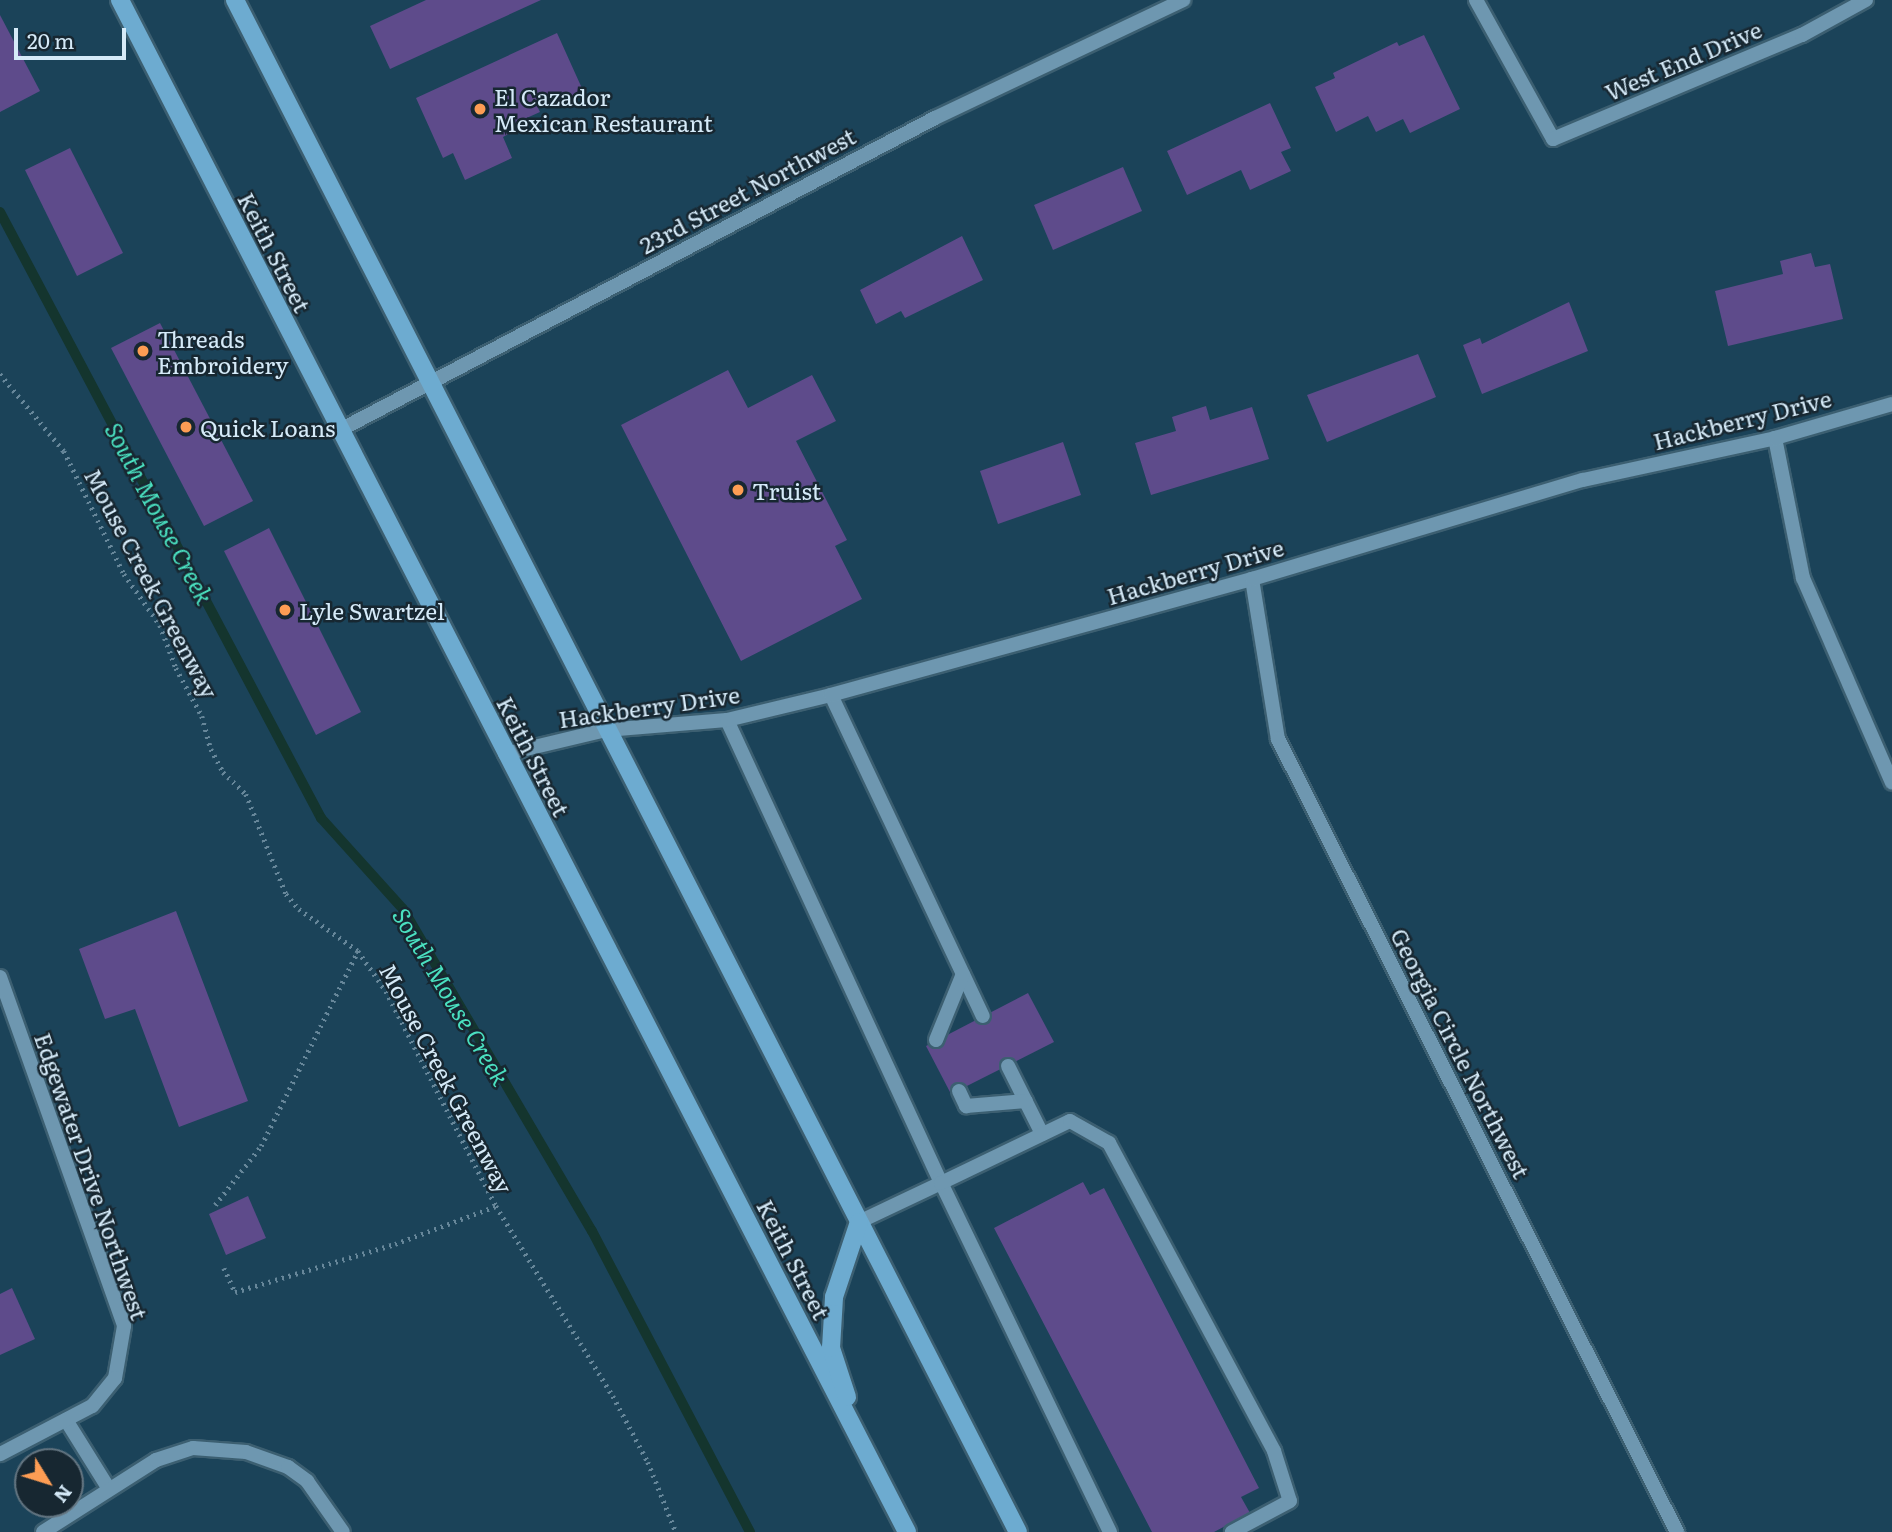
<!DOCTYPE html>
<html>
<head>
<meta charset="utf-8">
<style>
	body { margin:0 }
	#map { position:relative; width:1892px; height:1532px; overflow:hidden; background:#1b4359; font-family:Literata,serif }
	div>[style] { position:absolute }
	[style*='--x'] { left:calc(var(--x)*1px); top:calc(var(--y)*1px); width:calc(var(--w)*1px); rotate:calc(var(--a)*1deg) }
	.stream>* { height:10px; margin:-5px; padding:0 5px; transform-origin:5px; border-radius:5px; background:#14352e }
	.building>* { inset:0; background:#5e4b8b }
	.path>* { height:4.5px; margin-top:-2.25px; transform-origin:0; background:repeating-linear-gradient(90deg,#67879a 0 2px,transparent 0 7px) }
	.roads { filter:drop-shadow(2px 0 #3c5f71) drop-shadow(-2px 0 #3c5f71) drop-shadow(0 2px #3c5f71) drop-shadow(0 -2px #3c5f71) }
	.service>* { height:14px; margin:-7px; padding:0 7px; transform-origin:7px; border-radius:7px; background:#6e97b0 }
	.minor>* { height:14px; margin:-7px; padding:0 7px; transform-origin:7px; border-radius:7px; background:#6e97b0 }
	.primary>* { height:18px; margin:-9px; padding:0 9px; transform-origin:9px; border-radius:9px; background:#6dabd0 }
	.dots>* { width:19px; height:19px; translate:-50% -50%; box-sizing:border-box; border:4px solid #172731; border-radius:50% }
	span { translate:-50% -50%; white-space:nowrap; text-align:center; line-height:1.15; -webkit-text-stroke:5px #172731; paint-order:stroke }
	.street-label { font-size:23px; color:#d5eaf8 }
	.poi-label { font-size:23px; color:#d5eaf8 }
	.left { translate:0 -50%; text-align:left }
	.water-label { font-size:24px; color:#4ae0c0; font-style:italic }
	.north { position:absolute; left:14px; top:1448px; width:70px; height:70px; box-sizing:border-box; background:#172731; border:2px solid #637581; border-radius:50%; rotate:128deg; font-size:19px; font-weight:700; line-height:28px; text-align:center; color:#d5eaf8 }
	.north::after { content:''; display:block; margin:auto; width:24px; height:32px; background:#fd9d54; clip-path:polygon(50% 0,100% 100%,50% 72%,0 100%) }
	.scale { position:absolute; left:14px; top:28px; width:112px; height:32px; box-sizing:border-box; border:4px solid #d5eaf8; border-top:0; padding-left:9px; font-size:21px; line-height:24px; white-space:nowrap; color:#d5eaf8; -webkit-text-stroke:5px #172731; paint-order:stroke }
</style>
</head>
<body>
<div id="map">
	<div class="stream">
		<i style="--x:0;--y:212;--w:686;--a:62.09"></i>
		<i style="--x:321;--y:818;--w:122;--a:48"></i>
		<i style="--x:403;--y:909;--w:373;--a:59.6"></i>
		<i style="--x:592;--y:1231;--w:340;--a:62.3"></i>
	</div>
	<div class="building">
		<i style="clip-path:polygon(426px 0,541px 0,390px 69px,370px 26px)"></i>
		<i style="clip-path:polygon(0 15px,40px 91px,0 112px)"></i>
		<i style="clip-path:polygon(557px 33px,585px 95px,558px 107px,553px 96px,536px 104px,540px 112px,511px 125px,514px 131px,503px 137px,512px 158px,465px 180px,453px 153px,443px 158px,416px 98px)"></i>
		<i style="clip-path:polygon(1424px 35px,1460px 109px,1410px 133px,1403px 119px,1376px 132px,1368px 116px,1336px 132px,1315px 87px,1335px 78px,1333px 73px,1397px 42px,1399px 46px)"></i>
		<i style="clip-path:polygon(1270px 103px,1291px 148px,1281px 152px,1291px 171px,1250px 190px,1241px 170px,1187px 195px,1167px 151px)"></i>
		<i style="clip-path:polygon(70px 148px,123px 253px,77px 276px,25px 170px)"></i>
		<i style="clip-path:polygon(1123px 167px,1142px 211px,1053px 250px,1034px 205px)"></i>
		<i style="clip-path:polygon(962px 236px,983px 280px,905px 318px,901px 311px,876px 324px,860px 290px)"></i>
		<i style="clip-path:polygon(1811px 253px,1815px 267px,1830px 264px,1843px 319px,1728px 346px,1715px 291px,1783px 274px,1780px 261px)"></i>
		<i style="clip-path:polygon(1569px 302px,1588px 351px,1482px 394px,1463px 345px,1480px 338px,1482px 344px)"></i>
		<i style="clip-path:polygon(160px 323px,253px 501px,204px 526px,111px 348px)"></i>
		<i style="clip-path:polygon(1418px 354px,1436px 397px,1327px 442px,1307px 395px)"></i>
		<i style="clip-path:polygon(728px 370px,748px 408px,812px 375px,836px 421px,796px 441px,847px 540px,835px 546px,862px 599px,741px 661px,621px 425px)"></i>
		<i style="clip-path:polygon(1206px 406px,1210px 420px,1252px 407px,1269px 459px,1151px 495px,1135px 443px,1176px 431px,1172px 417px)"></i>
		<i style="clip-path:polygon(1063px 442px,1081px 495px,998px 524px,980px 471px)"></i>
		<i style="clip-path:polygon(269px 528px,361px 712px,316px 735px,224px 551px)"></i>
		<i style="clip-path:polygon(176px 911px,248px 1101px,179px 1127px,135px 1009px,105px 1019px,79px 949px)"></i>
		<i style="clip-path:polygon(1028px 993px,1054px 1042px,951px 1094px,926px 1046px)"></i>
		<i style="clip-path:polygon(1083px 1182px,1090px 1195px,1104px 1188px,1259px 1488px,1241px 1497px,1250px 1513px,1214px 1532px,1152px 1532px,994px 1228px)"></i>
		<i style="clip-path:polygon(248px 1196px,266px 1238px,226px 1255px,209px 1214px)"></i>
		<i style="clip-path:polygon(12px 1288px,35px 1339px,0 1355px,0 1294px)"></i>
	</div>
	<div class="path">
		<i style="--x:0;--y:374;--w:100;--a:50.3"></i>
		<i style="--x:64;--y:451;--w:137;--a:64"></i>
		<i style="--x:124;--y:574;--w:62;--a:54.8"></i>
		<i style="--x:160;--y:625;--w:46;--a:69.6"></i>
		<i style="--x:176;--y:668;--w:55;--a:61.6"></i>
		<i style="--x:202;--y:716;--w:34;--a:75"></i>
		<i style="--x:211;--y:749;--w:26;--a:62"></i>
		<i style="--x:223;--y:772;--w:32;--a:44"></i>
		<i style="--x:246;--y:794;--w:108;--a:68.2"></i>
		<i style="--x:286;--y:894;--w:20;--a:49"></i>
		<i style="--x:299;--y:909;--w:72;--a:35.4"></i>
		<i style="--x:358;--y:951;--w:49;--a:55"></i>
		<i style="--x:386;--y:991;--w:242;--a:62.9"></i>
		<i style="--x:496;--y:1206;--w:223;--a:58.4"></i>
		<i style="--x:613;--y:1396;--w:75;--a:62.1"></i>
		<i style="--x:648;--y:1462;--w:75;--a:68.2"></i>
		<i style="--x:215;--y:1205;--w:75;--a:-52.1"></i>
		<i style="--x:261;--y:1146;--w:218;--a:-63.6"></i>
		<i style="--x:224;--y:1268;--w:26;--a:65"></i>
		<i style="--x:235;--y:1292;--w:167;--a:-16.7"></i>
		<i style="--x:395;--y:1244;--w:108;--a:-20.6"></i>
	</div>
	<div class="roads">
		<div class="service">
			<i style="--x:831;--y:695;--w:355;--a:64.7"></i>
			<i style="--x:727;--y:720;--w:510;--a:65.19"></i>
			<i style="--x:941;--y:1183;--w:91;--a:154.6"></i>
			<i style="--x:936;--y:1040;--w:71;--a:-67.8"></i>
			<i style="--x:1008;--y:1066;--w:76;--a:63.4"></i>
			<i style="--x:959;--y:1091;--w:17;--a:65"></i>
			<i style="--x:966;--y:1106;--w:60;--a:-4.8"></i>
			<i style="--x:66;--y:1420;--w:81;--a:58.1"></i>
			<i style="--x:43;--y:1532;--w:134;--a:-32.5"></i>
			<i style="--x:156;--y:1460;--w:39;--a:-18"></i>
			<i style="--x:193;--y:1448;--w:53;--a:4.3"></i>
			<i style="--x:246;--y:1452;--w:45;--a:19.7"></i>
			<i style="--x:288;--y:1467;--w:24;--a:36"></i>
			<i style="--x:307;--y:1481;--w:62;--a:54.8"></i>
			<i style="--x:1110;--y:1532;--w:388;--a:-115.8"></i>
			<i style="--x:941;--y:1183;--w:143;--a:-25.7"></i>
			<i style="--x:1070;--y:1121;--w:45;--a:29.4"></i>
			<i style="--x:1109;--y:1143;--w:349;--a:61.8"></i>
			<i style="--x:1274;--y:1451;--w:52;--a:72.3"></i>
			<i style="--x:1290;--y:1501;--w:66;--a:151.9"></i>
		</div>
		<div class="minor">
			<i style="--x:1476;--y:0;--w:159;--a:61"></i>
			<i style="--x:1553;--y:139;--w:270;--a:-22.7"></i>
			<i style="--x:1802;--y:35;--w:73;--a:-28.7"></i>
			<i style="--x:338;--y:431;--w:674;--a:-27.67"></i>
			<i style="--x:935;--y:118;--w:275;--a:-25.4"></i>
			<i style="--x:1775;--y:438;--w:143;--a:78.7"></i>
			<i style="--x:1803;--y:578;--w:223;--a:66.5"></i>
			<i style="--x:1252;--y:579;--w:162;--a:80.8"></i>
			<i style="--x:1278;--y:739;--w:888;--a:63.29"></i>
			<i style="--x:505;--y:754;--w:104;--a:-13.4"></i>
			<i style="--x:606;--y:730;--w:121;--a:-4.7"></i>
			<i style="--x:727;--y:720;--w:107;--a:-13.5"></i>
			<i style="--x:831;--y:695;--w:437;--a:-15.4"></i>
			<i style="--x:1252;--y:579;--w:345;--a:-16.7"></i>
			<i style="--x:1583;--y:480;--w:197;--a:-12.3"></i>
			<i style="--x:1775;--y:438;--w:122;--a:-16.2"></i>
			<i style="--x:0;--y:977;--w:370;--a:70.4"></i>
			<i style="--x:124;--y:1326;--w:53;--a:99.8"></i>
			<i style="--x:115;--y:1378;--w:36;--a:129"></i>
			<i style="--x:92;--y:1406;--w:104;--a:152.4"></i>
		</div>
		<div class="primary">
			<i style="--x:120;--y:0;--w:1722;--a:62.81"></i>
			<i style="--x:235;--y:0;--w:1720;--a:62.93"></i>
			<i style="--x:847;--y:1397;--w:52;--a:-108.1"></i>
			<i style="--x:831;--y:1348;--w:51;--a:-86.6"></i>
			<i style="--x:834;--y:1297;--w:79;--a:-71.6"></i>
		</div>
	</div>
	<div class="dots">
		<i style="left:480px;top:109px;background:#fd9d54"></i>
		<i style="left:143px;top:351px;background:#fd9d54"></i>
		<i style="left:186px;top:427px;background:#fd9d54"></i>
		<i style="left:738px;top:490px;background:#fd9d54"></i>
		<i style="left:285px;top:610px;background:#fd9d54"></i>
	</div>
	<div class="street-label">
		<span style="left:1683px;top:60px;rotate:-23deg">West End Drive</span>
		<span style="left:747px;top:190px;rotate:-28deg">23rd Street Northwest</span>
		<span style="left:275px;top:252px;rotate:63deg">Keith Street</span>
		<span style="left:1742px;top:419px;rotate:-14deg">Hackberry Drive</span>
		<span style="left:1195px;top:571px;rotate:-16deg">Hackberry Drive</span>
		<span style="left:152px;top:583px;rotate:62deg">Mouse Creek Greenway</span>
		<span style="left:649px;top:706px;rotate:-8deg">Hackberry Drive</span>
		<span style="left:534px;top:756px;rotate:63deg">Keith Street</span>
		<span style="left:1461px;top:1053px;rotate:63deg">Georgia Circle Northwest</span>
		<span style="left:447px;top:1078px;rotate:62deg">Mouse Creek Greenway</span>
		<span style="left:92px;top:1176px;rotate:71deg">Edgewater Drive Northwest</span>
		<span style="left:794px;top:1259px;rotate:63deg">Keith Street</span>
	</div>
	<div class="poi-label">
		<span class="left" style="left:494px;top:109px">El Cazador<br>Mexican Restaurant</span>
		<span class="left" style="left:157px;top:351px">Threads<br>Embroidery</span>
		<span class="left" style="left:200px;top:427px">Quick Loans</span>
		<span class="left" style="left:752px;top:490px">Truist</span>
		<span class="left" style="left:299px;top:610px">Lyle Swartzel</span>
	</div>
	<div class="water-label">
		<span style="left:160px;top:513px;rotate:62deg">South Mouse Creek</span>
		<span style="left:452px;top:996px;rotate:59deg">South Mouse Creek</span>
	</div>
	<div class="north">N</div>
	<div class="scale">20 m</div>
</div>
</body>
</html>
